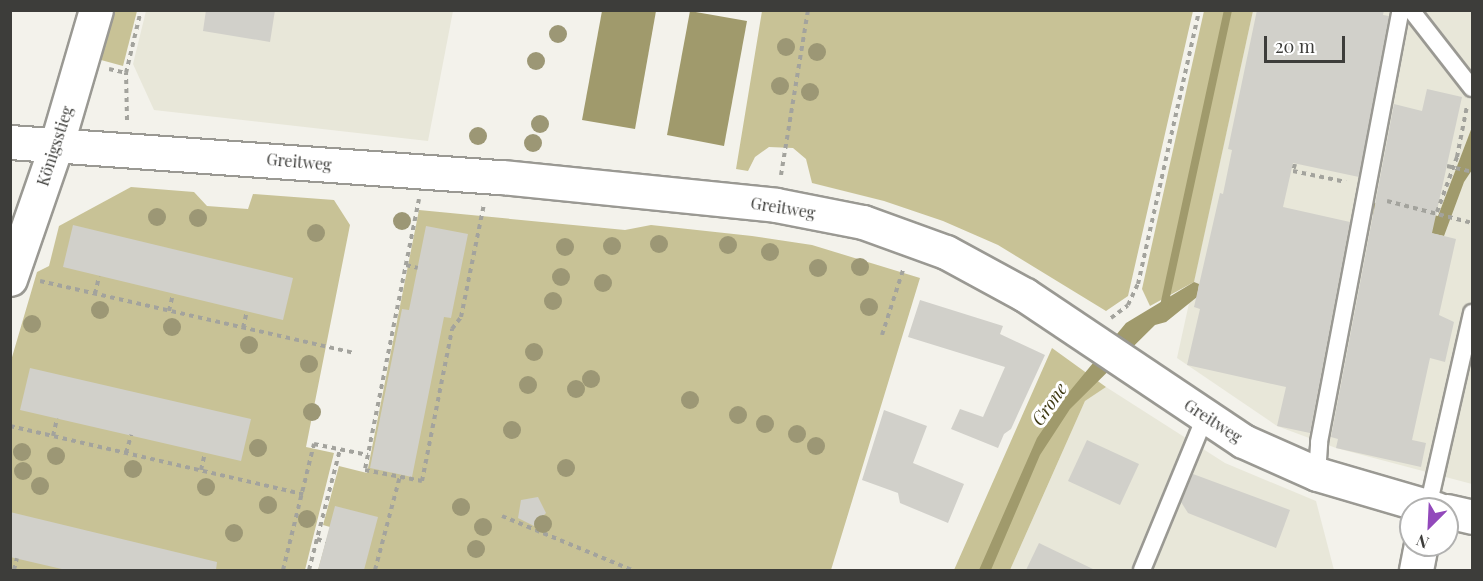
<!DOCTYPE html>
<html>
<head>
<meta charset="utf-8">
<style>
	body { margin:0 }
	#map { position:relative; width:1483px; height:581px; overflow:hidden; background:#f3f2eb; font-family:"Playfair Display",serif }
	div>[style] { position:absolute }
	[style*='--x'] { left:calc(var(--x)*1px); top:calc(var(--y)*1px); width:calc(var(--w)*1px); rotate:calc(var(--a)*1deg) }
	.built>* { inset:0; background:#e8e7d9 }
	.green>* { inset:0; background:#c8c296 }
	.water>* { inset:0; background:#a09a6c }
	.stream>* { height:8px; margin:-4px; padding:0 4px; transform-origin:4px; border-radius:4px; background:#a09a6c }
	.building>* { inset:0; background:#d1d0ca }
	.path>* { height:4px; margin-top:-2px; transform-origin:0; background:repeating-linear-gradient(90deg,#a3a39d 0 4.5px,transparent 0 9px) }
	.roads { filter:drop-shadow(2px 0 #9a9993) drop-shadow(-2px 0 #9a9993) drop-shadow(0 2px #9a9993) drop-shadow(0 -2px #9a9993) }
	.lane>* { height:16px; margin:-8px; padding:0 8px; transform-origin:8px; border-radius:8px; background:#fff }
	.street>* { height:33px; margin:-16.5px; padding:0 16.5px; transform-origin:16.5px; border-radius:16.5px; background:#fff }
	.trees>* { width:18px; height:18px; margin:-9px; border-radius:50%; background:#9c9775 }
	span { translate:-50% -50%; white-space:nowrap; text-align:center; line-height:1.15; -webkit-text-stroke:6px #fff; paint-order:stroke }
	.street-label { font-size:16px; color:#3d3d3a }
	.water-label { font-size:18px; color:#3e3913; font-style:italic }
	.frame { position:absolute; inset:0; border:12px solid #3d3d3a; pointer-events:none }
	.north { position:absolute; left:1399px; top:497px; width:60px; height:60px; box-sizing:border-box; background:#fff; border:2px solid #b1b1b0; border-radius:50%; rotate:204deg; font-size:16px; font-weight:700; line-height:24px; text-align:center; color:#3d3d3a }
	.north::after { content:''; display:block; margin:auto; width:21px; height:27px; background:#9249bb; clip-path:polygon(50% 0,100% 100%,50% 72%,0 100%) }
	.scale { position:absolute; left:1264px; top:36px; width:81px; height:27px; box-sizing:border-box; border:3px solid #3d3d3a; border-top:0; padding-left:8px; font-size:18px; line-height:21px; white-space:nowrap; color:#3d3d3a; -webkit-text-stroke:4px #fff; paint-order:stroke }
</style>
</head>
<body>
<div id="map">
	<div class="built">
		<i style="clip-path:polygon(146px 11px,453px 11px,428px 141px,154px 110px,133px 64px)"></i>
		<i style="clip-path:polygon(1253px 11px,1472px 11px,1472px 484px,1336px 448px,1277px 426px,1177px 358px)"></i>
		<i style="clip-path:polygon(1106px 387px,1225px 463px,1316px 501px,1334px 570px,1010px 570px,1085px 401px)"></i>
	</div>
	<div class="green">
		<i style="clip-path:polygon(115px 11px,137px 11px,123px 66px,101px 60px)"></i>
		<i style="clip-path:polygon(762px 11px,1193px 11px,1128px 296px,1106px 311px,998px 245px,943px 221px,884px 201px,812px 183px,806px 159px,793px 148px,769px 147px,755px 157px,748px 171px,736px 169px)"></i>
		<i style="clip-path:polygon(1204px 11px,1253px 11px,1194px 282px,1150px 306px,1142px 289px)"></i>
		<i style="clip-path:polygon(131px 187px,194px 192px,207px 206px,248px 209px,253px 194px,334px 200px,350px 225px,306px 447px,334px 453px,305px 570px,11px 570px,10px 364px,37px 272px,49px 266px,59px 226px)"></i>
		<i style="clip-path:polygon(419px 210px,625px 230px,651px 225px,752px 236px,812px 245px,920px 278px,831px 570px,318px 570px,330px 527px,323px 525px,339px 466px,367px 473px)"></i>
		<i style="clip-path:polygon(1052px 348px,1106px 387px,1085px 401px,1010px 570px,954px 570px)"></i>
	</div>
	<div class="water">
		<i style="clip-path:polygon(602px 11px,656px 11px,635px 129px,582px 120px)"></i>
		<i style="clip-path:polygon(690px 11px,747px 21px,724px 146px,667px 135px)"></i>
		<i style="clip-path:polygon(1472px 127px,1472px 170px,1464px 182px,1444px 236px,1373px 221px,1374px 203px,1438px 216px)"></i>
		<i style="clip-path:polygon(1194px 282px,1199px 284px,1197px 297px,1166px 322px,1155px 325px,1070px 409px,1040px 455px,991px 570px,979px 570px,1037px 438px,1065px 397px,1126px 323px)"></i>
	</div>
	<div class="stream">
		<i style="--x:1164;--y:306;--w:303;--a:-77.8"></i>
	</div>
	<div class="building">
		<i style="clip-path:polygon(206px 10px,275px 10px,270px 42px,203px 31px)"></i>
		<i style="clip-path:polygon(1257px 10px,1384px 10px,1383px 15px,1389px 16px,1359px 177px,1293px 163px,1283px 207px,1350px 222px,1310px 433px,1277px 426px,1286px 387px,1187px 365px,1200px 309px,1194px 307px,1220px 193px,1223px 194px,1232px 150px,1228px 149px)"></i>
		<i style="clip-path:polygon(1427px 89px,1462px 97px,1432px 233px,1456px 239px,1439px 315px,1454px 322px,1445px 362px,1430px 358px,1412px 440px,1426px 443px,1421px 467px,1336px 448px,1338px 439px,1331px 437px,1394px 104px,1422px 111px)"></i>
		<i style="clip-path:polygon(73px 225px,293px 278px,283px 320px,63px 267px)"></i>
		<i style="clip-path:polygon(426px 226px,468px 234px,451px 318px,444px 317px,412px 477px,370px 468px,402px 309px,409px 310px)"></i>
		<i style="clip-path:polygon(920px 300px,1003px 326px,1000px 334px,1045px 355px,1011px 429px,1004px 434px,998px 448px,951px 429px,960px 409px,983px 417px,1005px 367px,908px 337px)"></i>
		<i style="clip-path:polygon(30px 368px,251px 419px,241px 461px,20px 410px)"></i>
		<i style="clip-path:polygon(884px 410px,927px 426px,913px 463px,964px 484px,948px 523px,900px 503px,898px 493px,862px 480px)"></i>
		<i style="clip-path:polygon(1087px 440px,1139px 464px,1120px 505px,1068px 481px)"></i>
		<i style="clip-path:polygon(1193px 474px,1290px 510px,1276px 548px,1188px 513px,1181px 502px)"></i>
		<i style="clip-path:polygon(538px 497px,546px 513px,534px 526px,518px 518px,521px 500px)"></i>
		<i style="clip-path:polygon(335px 506px,378px 517px,364px 570px,318px 570px)"></i>
		<i style="clip-path:polygon(10px 512px,217px 562px,216px 570px,66px 570px,10px 557px)"></i>
		<i style="clip-path:polygon(1039px 543px,1095px 570px,1026px 570px)"></i>
	</div>
	<div class="path">
		<i style="--x:109;--y:69;--w:17;--a:13"></i>
		<i style="--x:127;--y:120;--w:47;--a:-91.2"></i>
		<i style="--x:126;--y:73;--w:65;--a:-76.6"></i>
		<i style="--x:1295;--y:164;--w:7;--a:106"></i>
		<i style="--x:1293;--y:171;--w:54;--a:11.7"></i>
		<i style="--x:1447;--y:166;--w:26;--a:13"></i>
		<i style="--x:781;--y:175;--w:167;--a:-80.7"></i>
		<i style="--x:419;--y:199;--w:276;--a:101.3"></i>
		<i style="--x:365;--y:470;--w:58;--a:10.9"></i>
		<i style="--x:422;--y:481;--w:155;--a:-78.8"></i>
		<i style="--x:452;--y:329;--w:15;--a:-53"></i>
		<i style="--x:461;--y:317;--w:115;--a:-78.5"></i>
		<i style="--x:1387;--y:201;--w:88;--a:14.5"></i>
		<i style="--x:1437;--y:212;--w:59;--a:-70"></i>
		<i style="--x:1457;--y:157;--w:52;--a:-78.9"></i>
		<i style="--x:406;--y:265;--w:12;--a:14"></i>
		<i style="--x:40;--y:281;--w:323;--a:12.9"></i>
		<i style="--x:95;--y:294;--w:18;--a:-77"></i>
		<i style="--x:169;--y:311;--w:17;--a:-77"></i>
		<i style="--x:1111;--y:318;--w:21;--a:-37"></i>
		<i style="--x:1128;--y:305;--w:23;--a:-65"></i>
		<i style="--x:1138;--y:284;--w:281;--a:-77.4"></i>
		<i style="--x:243;--y:328;--w:17;--a:-77"></i>
		<i style="--x:882;--y:335;--w:71;--a:-72.1"></i>
		<i style="--x:10;--y:426;--w:301;--a:13.1"></i>
		<i style="--x:53;--y:436;--w:18;--a:-77"></i>
		<i style="--x:126;--y:453;--w:19;--a:-74"></i>
		<i style="--x:201;--y:470;--w:17;--a:-77"></i>
		<i style="--x:502;--y:516;--w:141;--a:22.6"></i>
		<i style="--x:317;--y:539;--w:9;--a:18"></i>
		<i style="--x:14;--y:570;--w:12;--a:-76"></i>
		<i style="--x:283;--y:570;--w:130;--a:-76.2"></i>
		<i style="--x:314;--y:444;--w:55;--a:11.5"></i>
		<i style="--x:309;--y:570;--w:125;--a:-75.6"></i>
		<i style="--x:375;--y:570;--w:97;--a:-75.1"></i>
	</div>
	<div class="roads">
		<div class="lane">
			<i style="--x:1411;--y:10;--w:99;--a:52"></i>
			<i style="--x:1317;--y:474;--w:32;--a:-86"></i>
			<i style="--x:1319;--y:442;--w:440;--a:-79.3"></i>
			<i style="--x:1428;--y:507;--w:199;--a:-77.2"></i>
			<i style="--x:1142;--y:570;--w:165;--a:-67.6"></i>
		</div>
		<div class="street">
			<i style="--x:10;--y:142;--w:493;--a:4.1"></i>
			<i style="--x:502;--y:177;--w:275;--a:5.8"></i>
			<i style="--x:776;--y:205;--w:89;--a:11.1"></i>
			<i style="--x:863;--y:222;--w:88;--a:19.9"></i>
			<i style="--x:946;--y:252;--w:90;--a:28.6"></i>
			<i style="--x:1025;--y:295;--w:262;--a:33.8"></i>
			<i style="--x:1243;--y:441;--w:81;--a:24"></i>
			<i style="--x:1317;--y:474;--w:125;--a:16.3"></i>
			<i style="--x:10;--y:279;--w:144;--a:-70.9"></i>
			<i style="--x:57;--y:143;--w:139;--a:-73.7"></i>
			<i style="--x:1447;--y:511;--w:26;--a:13"></i>
			<i style="--x:1416;--y:570;--w:25;--a:-79"></i>
		</div>
	</div>
	<div class="trees">
		<i style="left:558px;top:34px"></i>
		<i style="left:786px;top:47px"></i>
		<i style="left:817px;top:52px"></i>
		<i style="left:536px;top:61px"></i>
		<i style="left:780px;top:86px"></i>
		<i style="left:810px;top:92px"></i>
		<i style="left:540px;top:124px"></i>
		<i style="left:478px;top:136px"></i>
		<i style="left:533px;top:143px"></i>
		<i style="left:157px;top:217px"></i>
		<i style="left:198px;top:218px"></i>
		<i style="left:402px;top:221px"></i>
		<i style="left:316px;top:233px"></i>
		<i style="left:659px;top:244px"></i>
		<i style="left:728px;top:245px"></i>
		<i style="left:612px;top:246px"></i>
		<i style="left:565px;top:247px"></i>
		<i style="left:770px;top:252px"></i>
		<i style="left:860px;top:267px"></i>
		<i style="left:818px;top:268px"></i>
		<i style="left:561px;top:277px"></i>
		<i style="left:603px;top:283px"></i>
		<i style="left:553px;top:301px"></i>
		<i style="left:869px;top:307px"></i>
		<i style="left:100px;top:310px"></i>
		<i style="left:32px;top:324px"></i>
		<i style="left:172px;top:327px"></i>
		<i style="left:249px;top:345px"></i>
		<i style="left:534px;top:352px"></i>
		<i style="left:309px;top:364px"></i>
		<i style="left:591px;top:379px"></i>
		<i style="left:528px;top:385px"></i>
		<i style="left:576px;top:389px"></i>
		<i style="left:690px;top:400px"></i>
		<i style="left:312px;top:412px"></i>
		<i style="left:738px;top:415px"></i>
		<i style="left:765px;top:424px"></i>
		<i style="left:512px;top:430px"></i>
		<i style="left:797px;top:434px"></i>
		<i style="left:816px;top:446px"></i>
		<i style="left:258px;top:448px"></i>
		<i style="left:22px;top:452px"></i>
		<i style="left:56px;top:456px"></i>
		<i style="left:566px;top:468px"></i>
		<i style="left:133px;top:469px"></i>
		<i style="left:23px;top:471px"></i>
		<i style="left:40px;top:486px"></i>
		<i style="left:206px;top:487px"></i>
		<i style="left:268px;top:505px"></i>
		<i style="left:461px;top:507px"></i>
		<i style="left:307px;top:519px"></i>
		<i style="left:543px;top:524px"></i>
		<i style="left:483px;top:527px"></i>
		<i style="left:234px;top:533px"></i>
		<i style="left:476px;top:549px"></i>
	</div>
	<div class="street-label">
		<span style="left:55px;top:146px;rotate:-72deg">Königsstieg</span>
		<span style="left:299px;top:162px;rotate:5deg">Greitweg</span>
		<span style="left:783px;top:208px;rotate:9deg">Greitweg</span>
		<span style="left:1213px;top:421px;rotate:33deg">Greitweg</span>
	</div>
	<div class="water-label">
		<span style="left:1049px;top:404px;rotate:-55deg">Grone</span>
	</div>
	<div class="frame"></div>
	<div class="north">N</div>
	<div class="scale">20 m</div>
</div>
</body>
</html>
